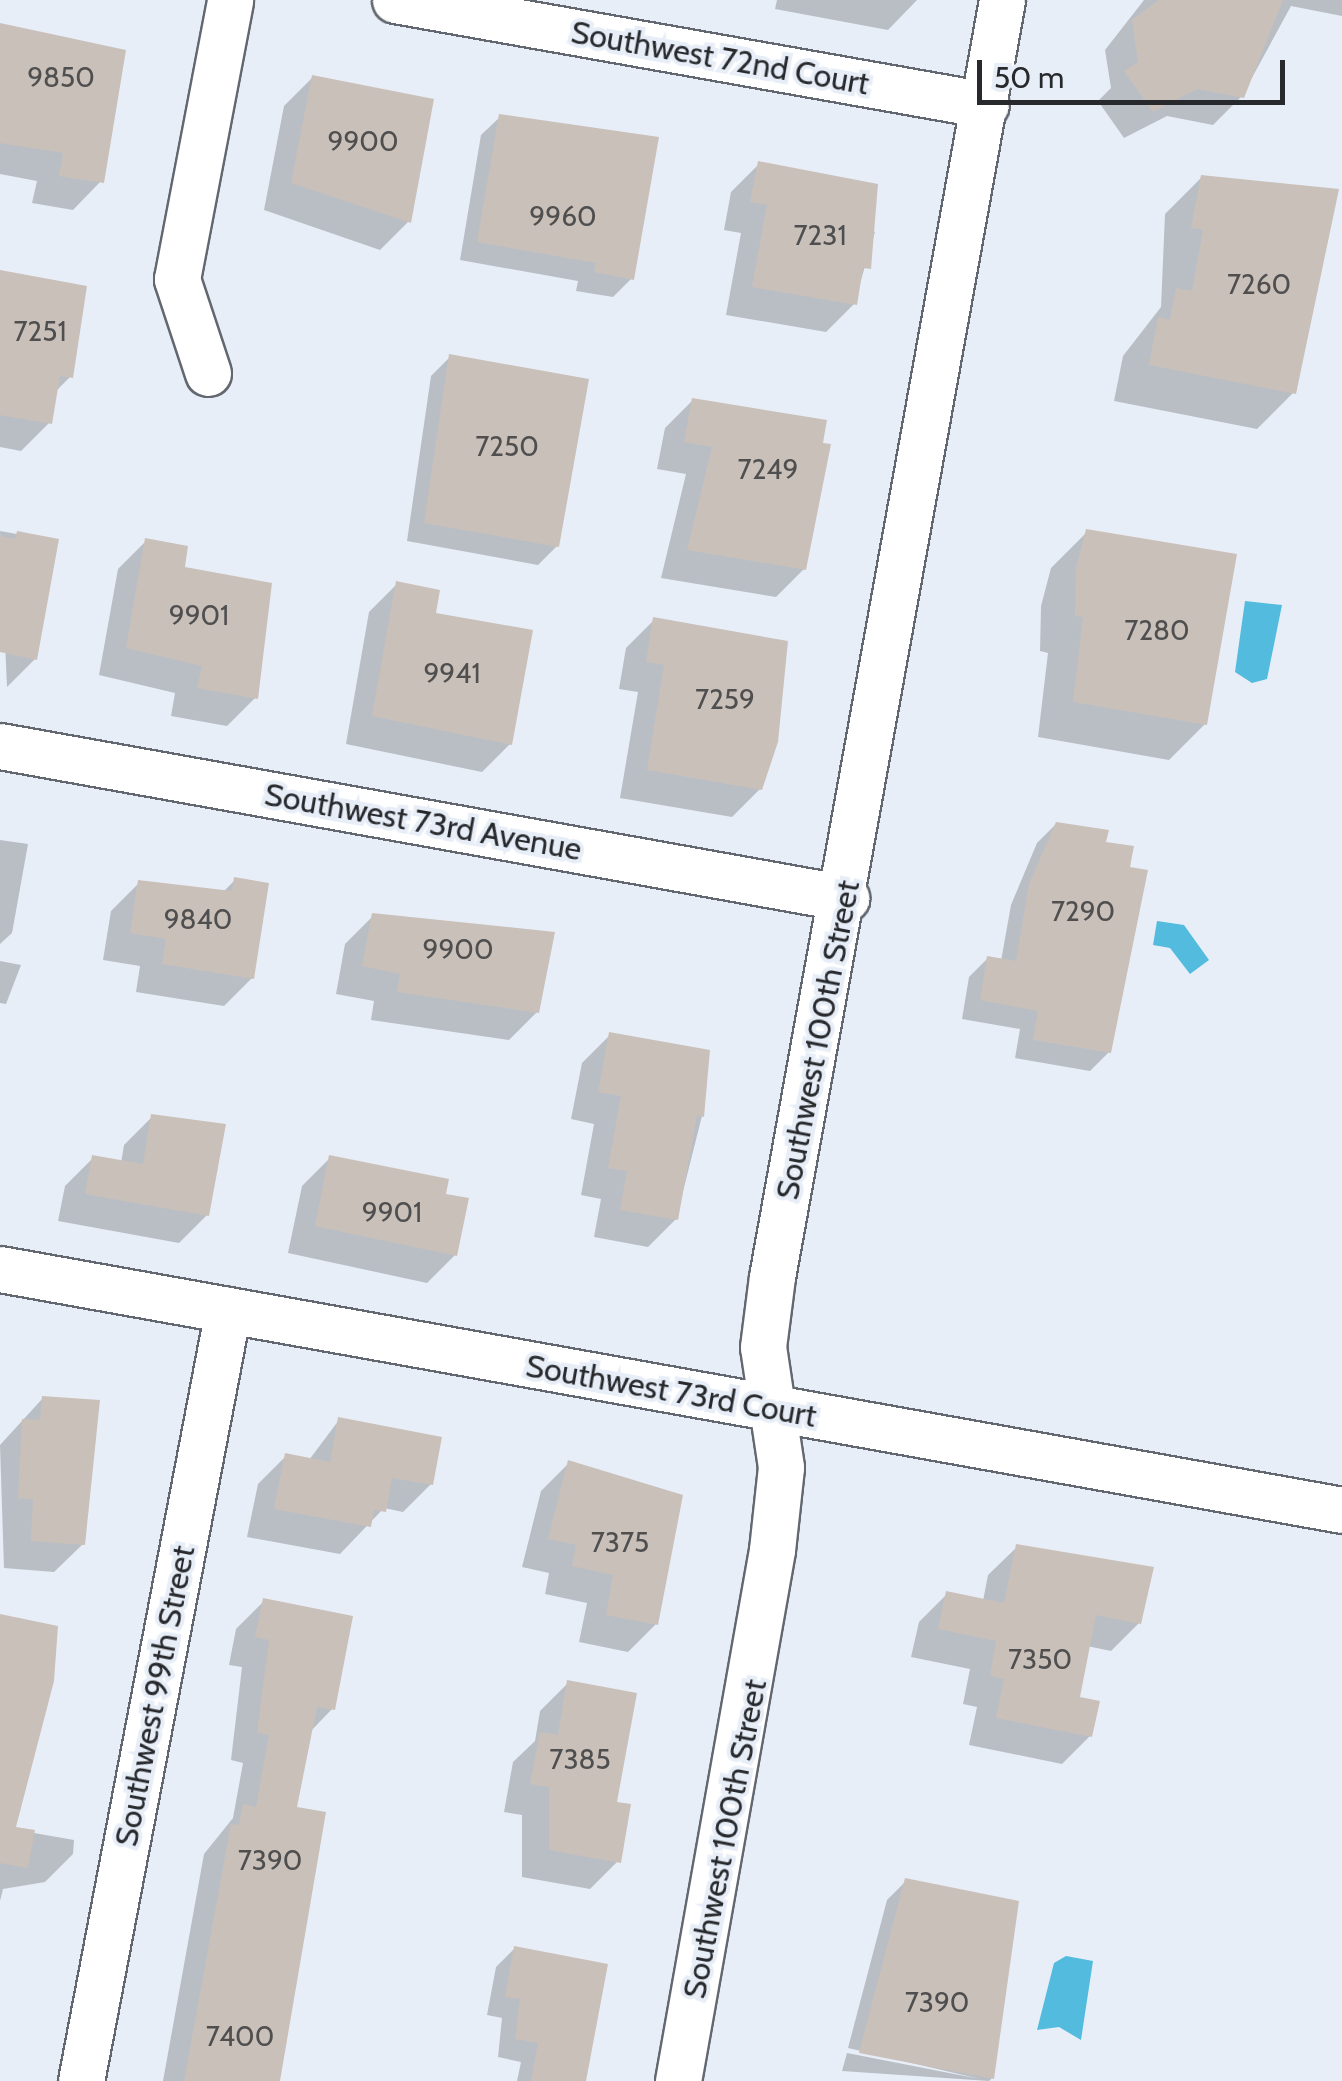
<!DOCTYPE html>
<html>
<head>
<meta charset="utf-8">
<style>
	body { margin:0 }
	#map { position:relative; width:1342px; height:2081px; overflow:hidden; background:#e8eef7; font-family:Cabin,sans-serif }
	div>[style] { position:absolute }
	[style*='--x'] { left:calc(var(--x)*1px); top:calc(var(--y)*1px); width:calc(var(--w)*1px); rotate:calc(var(--a)*1deg) }
	.water>* { inset:0; background:#53bbde }
	.shadow>* { inset:0; background:#0003 }
	.building>* { inset:0; background:#cac0ba }
	.roads { filter:drop-shadow(2px 0 #636870) drop-shadow(-2px 0 #636870) drop-shadow(0 2px #636870) drop-shadow(0 -2px #636870) }
	.minor>* { height:45px; margin:-22.5px; padding:0 22.5px; transform-origin:22.5px; border-radius:22.5px; background:#fff }
	span { translate:-50% -50%; white-space:nowrap; text-align:center; line-height:1.15; -webkit-text-stroke:8px #e8eef7; paint-order:stroke }
	.number-label { font-size:28px; color:#504f50 }
	.number-label span { -webkit-text-stroke-width:0 }
	.street-label { font-size:32px; color:#27292d }
	.scale { position:absolute; left:977px; top:60px; width:308px; height:45px; box-sizing:border-box; border:5px solid #27292d; border-top:0; padding-left:12px; font-size:30px; line-height:35px; white-space:nowrap; color:#27292d; -webkit-text-stroke:8px #e8eef7; paint-order:stroke }
</style>
</head>
<body>
<div id="map">
	<div class="water">
		<i style="clip-path:polygon(1245px 601px,1282px 605px,1267px 679px,1252px 683px,1235px 672px)"></i>
		<i style="clip-path:polygon(1157px 921px,1184px 925px,1209px 960px,1190px 974px,1170px 948px,1153px 945px)"></i>
		<i style="clip-path:polygon(1066px 1956px,1093px 1961px,1081px 2040px,1059px 2027px,1037px 2030px,1054px 1963px)"></i>
	</div>
	<div class="shadow">
		<i style="clip-path:polygon(777px 0,917px 0,888px 30px,775px 9px)"></i>
		<i style="clip-path:polygon(1144px 0,1342px 0,1342px 16px,1291px 6px,1242px 96px,1213px 125px,1167px 116px,1124px 138px,1098px 101px,1111px 88px,1105px 50px)"></i>
		<i style="clip-path:polygon(0 27px,101px 181px,73px 210px,32px 203px,37px 181px,0 174px)"></i>
		<i style="clip-path:polygon(312px 78px,408px 222px,380px 250px,264px 210px,284px 106px)"></i>
		<i style="clip-path:polygon(500px 117px,632px 278px,613px 297px,576px 291px,578px 281px,460px 260px,481px 135px)"></i>
		<i style="clip-path:polygon(759px 164px,875px 232px,854px 304px,826px 332px,726px 315px,741px 233px,724px 230px,731px 192px)"></i>
		<i style="clip-path:polygon(1201px 178px,1336px 191px,1294px 392px,1257px 429px,1114px 401px,1123px 356px,1161px 307px,1165px 214px)"></i>
		<i style="clip-path:polygon(0 273px,70px 377px,54px 393px,49px 423px,21px 451px,0 447px)"></i>
		<i style="clip-path:polygon(450px 357px,557px 546px,538px 565px,407px 541px,431px 376px)"></i>
		<i style="clip-path:polygon(693px 400px,804px 569px,776px 597px,661px 578px,686px 474px,657px 469px,665px 428px)"></i>
		<i style="clip-path:polygon(0 531px,56px 541px,35px 659px,7px 687px)"></i>
		<i style="clip-path:polygon(1087px 532px,1205px 724px,1169px 760px,1038px 737px,1048px 653px,1040px 651px,1041px 606px,1051px 568px)"></i>
		<i style="clip-path:polygon(146px 541px,182px 569px,255px 698px,227px 726px,171px 716px,175px 693px,99px 675px,118px 569px)"></i>
		<i style="clip-path:polygon(397px 584px,433px 615px,510px 744px,482px 772px,346px 744px,369px 612px)"></i>
		<i style="clip-path:polygon(654px 620px,760px 789px,732px 817px,620px 798px,638px 692px,619px 689px,626px 648px)"></i>
		<i style="clip-path:polygon(1056px 824px,1109px 1052px,1090px 1071px,1015px 1058px,1020px 1029px,962px 1019px,969px 977px,988px 958px,1001px 961px,1011px 905px,1037px 843px)"></i>
		<i style="clip-path:polygon(0 840px,28px 844px,12px 933px,0 944px)"></i>
		<i style="clip-path:polygon(235px 880px,252px 978px,224px 1006px,136px 992px,140px 966px,103px 960px,111px 911px,139px 883px,222px 893px)"></i>
		<i style="clip-path:polygon(373px 916px,537px 1012px,509px 1040px,371px 1020px,374px 1001px,336px 994px,345px 944px)"></i>
		<i style="clip-path:polygon(0 961px,21px 965px,6px 1004px,0 1003px)"></i>
		<i style="clip-path:polygon(610px 1035px,702px 1116px,676px 1219px,648px 1247px,594px 1237px,601px 1199px,581px 1195px,594px 1124px,571px 1119px,582px 1063px)"></i>
		<i style="clip-path:polygon(152px 1117px,207px 1215px,179px 1243px,58px 1221px,65px 1186px,93px 1158px,121px 1163px,124px 1145px)"></i>
		<i style="clip-path:polygon(330px 1158px,443px 1196px,455px 1255px,427px 1283px,288px 1253px,302px 1186px)"></i>
		<i style="clip-path:polygon(43px 1398px,83px 1544px,54px 1572px,4px 1568px,0 1445px)"></i>
		<i style="clip-path:polygon(339px 1420px,431px 1484px,403px 1512px,384px 1508px,340px 1554px,247px 1537px,258px 1484px,286px 1456px,309px 1460px)"></i>
		<i style="clip-path:polygon(569px 1463px,656px 1624px,628px 1652px,579px 1642px,587px 1603px,545px 1594px,549px 1573px,522px 1567px,541px 1491px)"></i>
		<i style="clip-path:polygon(1017px 1547px,1139px 1623px,1111px 1651px,1087px 1646px,1077px 1699px,1090px 1736px,1062px 1764px,969px 1745px,977px 1707px,963px 1704px,970px 1669px,911px 1657px,919px 1622px,947px 1594px,983px 1601px,988px 1575px)"></i>
		<i style="clip-path:polygon(264px 1601px,332px 1709px,310px 1732px,294px 1809px,277px 2081px,163px 2081px,204px 1854px,233px 1818px,243px 1763px,231px 1760px,242px 1667px,229px 1665px,236px 1629px)"></i>
		<i style="clip-path:polygon(568px 1683px,615px 1804px,618px 1861px,590px 1889px,522px 1877px,522px 1815px,504px 1812px,513px 1762px,535px 1741px,540px 1711px)"></i>
		<i style="clip-path:polygon(0 1827px,74px 1840px,73px 1854px,45px 1882px,3px 1889px,0 1901px)"></i>
		<i style="clip-path:polygon(906px 1881px,992px 2078px,989px 2081px,842px 2071px,847px 2053px,980px 2079px,848px 2048px,887px 1900px)"></i>
		<i style="clip-path:polygon(515px 1948px,583px 2081px,517px 2081px,521px 2062px,498px 2057px,502px 2018px,487px 2015px,496px 1967px)"></i>
	</div>
	<div class="building">
		<i style="clip-path:polygon(1159px 0,1283px 0,1244px 98px,1197px 89px,1153px 112px,1124px 71px,1138px 62px,1132px 20px)"></i>
		<i style="clip-path:polygon(0 23px,126px 50px,104px 183px,59px 176px,63px 153px,0 143px)"></i>
		<i style="clip-path:polygon(312px 75px,434px 99px,411px 223px,291px 183px)"></i>
		<i style="clip-path:polygon(499px 114px,659px 137px,634px 280px,594px 272px,596px 263px,477px 242px)"></i>
		<i style="clip-path:polygon(758px 161px,878px 184px,871px 269px,863px 268px,857px 305px,752px 287px,767px 205px,750px 202px)"></i>
		<i style="clip-path:polygon(1201px 175px,1339px 189px,1296px 394px,1149px 365px,1158px 317px,1170px 320px,1176px 288px,1192px 291px,1203px 230px,1191px 228px)"></i>
		<i style="clip-path:polygon(0 270px,87px 286px,73px 378px,60px 376px,52px 424px,0 415px)"></i>
		<i style="clip-path:polygon(449px 354px,589px 379px,559px 547px,424px 523px)"></i>
		<i style="clip-path:polygon(692px 398px,827px 420px,823px 443px,831px 444px,806px 570px,687px 550px,712px 447px,684px 442px)"></i>
		<i style="clip-path:polygon(1086px 529px,1237px 554px,1207px 725px,1073px 702px,1083px 617px,1075px 616px,1076px 568px)"></i>
		<i style="clip-path:polygon(17px 531px,59px 539px,37px 660px,0 652px,0 536px,15px 539px)"></i>
		<i style="clip-path:polygon(145px 538px,188px 546px,185px 567px,272px 583px,258px 699px,197px 688px,202px 666px,126px 648px)"></i>
		<i style="clip-path:polygon(396px 581px,440px 590px,436px 613px,533px 630px,512px 745px,372px 716px)"></i>
		<i style="clip-path:polygon(653px 617px,788px 641px,778px 742px,762px 790px,647px 770px,664px 665px,646px 662px)"></i>
		<i style="clip-path:polygon(1056px 822px,1109px 830px,1106px 842px,1134px 846px,1130px 867px,1148px 870px,1111px 1053px,1033px 1040px,1038px 1011px,980px 1000px,987px 956px,1016px 961px,1029px 884px)"></i>
		<i style="clip-path:polygon(234px 877px,269px 883px,254px 979px,162px 964px,166px 939px,130px 933px,138px 880px,232px 891px)"></i>
		<i style="clip-path:polygon(372px 913px,555px 932px,539px 1013px,397px 992px,400px 974px,362px 966px)"></i>
		<i style="clip-path:polygon(609px 1032px,710px 1050px,704px 1117px,697px 1115px,678px 1220px,620px 1210px,627px 1171px,608px 1168px,621px 1096px,598px 1092px)"></i>
		<i style="clip-path:polygon(151px 1114px,226px 1124px,209px 1216px,85px 1194px,92px 1155px,143px 1164px)"></i>
		<i style="clip-path:polygon(329px 1155px,449px 1179px,446px 1194px,469px 1198px,457px 1256px,315px 1226px)"></i>
		<i style="clip-path:polygon(42px 1396px,100px 1400px,85px 1545px,31px 1541px,33px 1499px,18px 1498px,22px 1419px,40px 1420px)"></i>
		<i style="clip-path:polygon(338px 1417px,442px 1437px,433px 1485px,392px 1478px,386px 1512px,374px 1510px,371px 1527px,274px 1509px,285px 1453px,330px 1462px)"></i>
		<i style="clip-path:polygon(568px 1460px,683px 1495px,658px 1625px,606px 1615px,613px 1575px,572px 1566px,576px 1545px,548px 1539px)"></i>
		<i style="clip-path:polygon(1016px 1544px,1154px 1567px,1141px 1624px,1096px 1615px,1080px 1697px,1100px 1701px,1092px 1737px,996px 1718px,1004px 1679px,990px 1676px,996px 1641px,938px 1629px,946px 1591px,1004px 1603px)"></i>
		<i style="clip-path:polygon(263px 1598px,353px 1616px,335px 1710px,317px 1707px,297px 1807px,326px 1812px,280px 2081px,184px 2081px,231px 1824px,239px 1825px,243px 1804px,256px 1807px,269px 1735px,257px 1733px,269px 1640px,255px 1637px)"></i>
		<i style="clip-path:polygon(0 1614px,58px 1626px,54px 1681px,16px 1827px,35px 1830px,28px 1868px,0 1863px)"></i>
		<i style="clip-path:polygon(567px 1680px,637px 1693px,617px 1802px,631px 1804px,621px 1863px,549px 1850px,549px 1787px,530px 1784px,540px 1732px,558px 1735px)"></i>
		<i style="clip-path:polygon(905px 1878px,1019px 1901px,994px 2079px,859px 2053px)"></i>
		<i style="clip-path:polygon(514px 1946px,608px 1964px,586px 2081px,531px 2081px,538px 2043px,515px 2039px,520px 1999px,505px 1997px)"></i>
	</div>
	<div class="roads">
		<div class="minor">
			<i style="--x:395;--y:0;--w:600;--a:10.07"></i>
			<i style="--x:208;--y:373;--w:99;--a:-108.3"></i>
			<i style="--x:177;--y:279;--w:284;--a:-79.2"></i>
			<i style="--x:0;--y:746;--w:860;--a:10.19"></i>
			<i style="--x:0;--y:1269;--w:1363;--a:10.18"></i>
			<i style="--x:81;--y:2081;--w:785;--a:-79.21"></i>
			<i style="--x:678;--y:2081;--w:539;--a:-79.96"></i>
			<i style="--x:772;--y:1550;--w:83;--a:-83.8"></i>
			<i style="--x:781;--y:1467;--w:121;--a:-98.5"></i>
			<i style="--x:763;--y:1347;--w:71;--a:-82.7"></i>
			<i style="--x:772;--y:1277;--w:1298;--a:-79.79"></i>
		</div>
	</div>
	<div class="number-label">
		<span style="left:61px;top:77px">9850</span>
		<span style="left:363px;top:141px">9900</span>
		<span style="left:563px;top:216px">9960</span>
		<span style="left:820px;top:235px">7231</span>
		<span style="left:1259px;top:284px">7260</span>
		<span style="left:40px;top:331px">7251</span>
		<span style="left:507px;top:446px">7250</span>
		<span style="left:768px;top:469px">7249</span>
		<span style="left:199px;top:615px">9901</span>
		<span style="left:1157px;top:630px">7280</span>
		<span style="left:452px;top:673px">9941</span>
		<span style="left:725px;top:699px">7259</span>
		<span style="left:1083px;top:911px">7290</span>
		<span style="left:198px;top:919px">9840</span>
		<span style="left:458px;top:949px">9900</span>
		<span style="left:392px;top:1212px">9901</span>
		<span style="left:620px;top:1542px">7375</span>
		<span style="left:1040px;top:1659px">7350</span>
		<span style="left:580px;top:1759px">7385</span>
		<span style="left:270px;top:1860px">7390</span>
		<span style="left:937px;top:2002px">7390</span>
		<span style="left:240px;top:2036px">7400</span>
	</div>
	<div class="street-label">
		<span style="left:720px;top:58px;rotate:10deg">Southwest 72nd Court</span>
		<span style="left:423px;top:822px;rotate:10deg">Southwest 73rd Avenue</span>
		<span style="left:818px;top:1040px;rotate:-79deg">Southwest 100th Street</span>
		<span style="left:671px;top:1391px;rotate:10deg">Southwest 73rd Court</span>
		<span style="left:155px;top:1696px;rotate:-79deg">Southwest 99th Street</span>
		<span style="left:725px;top:1839px;rotate:-79deg">Southwest 100th Street</span>
	</div>
	<div class="scale">50 m</div>
</div>
</body>
</html>
